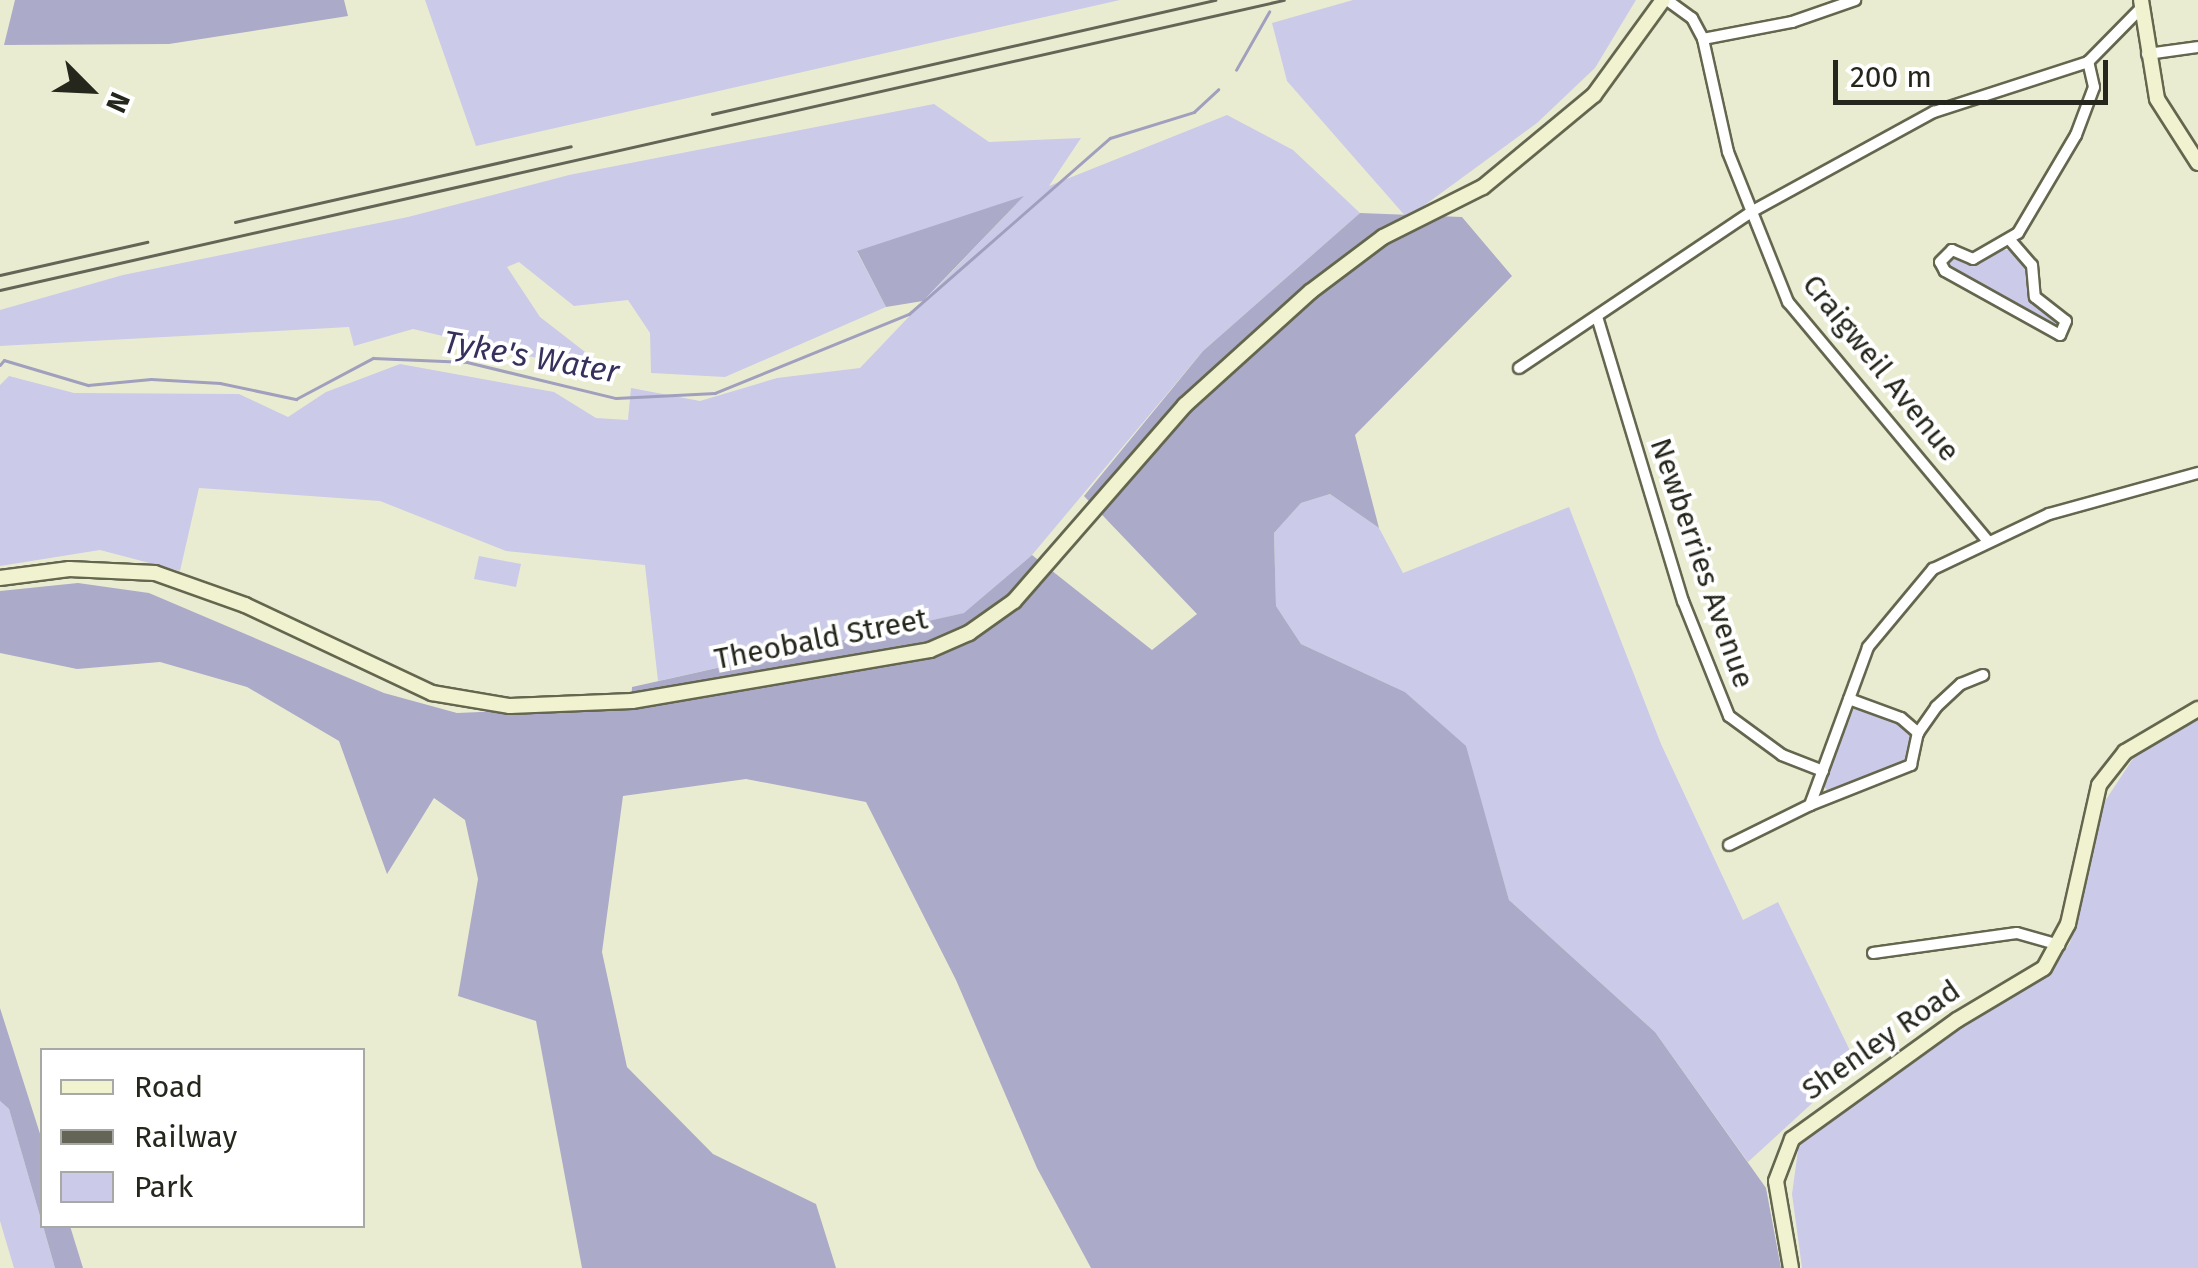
<!DOCTYPE html>
<html>
<head>
<meta charset="utf-8">
<style>
	body { margin:0 }
	#map { position:relative; width:2198px; height:1268px; overflow:hidden; background:#eaecd2; font-family:"Fira Sans",sans-serif }
	div>[style] { position:absolute }
	[style*='--x'] { left:calc(var(--x)*1px); top:calc(var(--y)*1px); width:calc(var(--w)*1px); rotate:calc(var(--a)*1deg) }
	.green>* { inset:0; background:#cbcae8 }
	.forest>* { inset:0; background:#abaac8 }
	.stream>* { height:2.5px; margin:-1.25px; padding:0 1.25px; transform-origin:1.25px; border-radius:1.25px; background:#a09fbd }
	.roads { filter:drop-shadow(2px 0 #64664e) drop-shadow(-2px 0 #64664e) drop-shadow(0 2px #64664e) drop-shadow(0 -2px #64664e) }
	.street>* { height:10px; margin:-5px; padding:0 5px; transform-origin:5px; border-radius:5px; background:#fff }
	.secondary>* { height:14px; margin:-7px; padding:0 7px; transform-origin:7px; border-radius:7px; background:#f1f2cf }
	.rail>* { height:2.5px; margin:-1.25px; padding:0 1.25px; transform-origin:1.25px; border-radius:1.25px; background:#646556 }
	span { translate:-50% -50%; white-space:nowrap; text-align:center; line-height:1.15; -webkit-text-stroke:8px #fff; paint-order:stroke }
	.street-label { font-size:30px; color:#25261c }
	.water-label { font-size:32px; color:#36315c; font-style:italic }
	.legend { position:absolute; left:40px; top:1048px; width:325px; height:180px; box-sizing:border-box; background:#fff; border:2px solid #a8a8a4; margin:0; padding:12px 18px; list-style:none; font-size:30px; color:#25261c }
	.legend li { display:flex; align-items:center; gap:20px; height:50px }
	.legend b { width:50px; border:2px solid #a8a8a4 }
	.north { position:absolute; left:40px; top:40px; width:100px; height:100px; -webkit-text-stroke:8px #fff; paint-order:stroke; rotate:114deg; font-size:28px; font-weight:700; line-height:40px; text-align:center; color:#25261c }
	.north::after { content:''; display:block; margin:auto; width:35px; height:45px; background:#25261c; clip-path:polygon(50% 0,100% 100%,50% 72%,0 100%) }
	.scale { position:absolute; left:1833px; top:60px; width:275px; height:45px; box-sizing:border-box; border:5px solid #25261c; border-top:0; padding-left:12px; font-size:30px; line-height:35px; white-space:nowrap; color:#25261c; -webkit-text-stroke:8px #fff; paint-order:stroke }
</style>
</head>
<body>
<div id="map">
	<div class="green">
		<i style="clip-path:polygon(425px 0,1120px 0,476px 146px)"></i>
		<i style="clip-path:polygon(1353px 0,1636px 0,1595px 68px,1537px 123px,1407px 218px,1287px 81px,1272px 23px)"></i>
		<i style="clip-path:polygon(934px 104px,989px 142px,1081px 138px,1049px 186px,1227px 115px,1293px 150px,1360px 213px,1203px 351px,1032px 555px,965px 613px,658px 681px,645px 565px,506px 551px,380px 501px,199px 488px,180px 571px,100px 550px,0 566px,0 385px,9px 376px,74px 393px,239px 394px,288px 417px,326px 392px,400px 364px,554px 392px,596px 418px,628px 420px,631px 388px,700px 401px,777px 378px,860px 368px,1022px 198px,857px 252px,886px 307px,725px 377px,651px 373px,650px 333px,628px 300px,574px 306px,519px 262px,507px 267px,540px 317px,598px 362px,593px 371px,413px 329px,354px 346px,349px 327px,0 346px,0 310px,123px 275px,408px 217px,569px 175px)"></i>
		<i style="clip-path:polygon(1994px 250px,2011px 250px,2029px 265px,2030px 296px,2061px 319px,2060px 332px,1947px 269px,1943px 260px,1951px 253px,1968px 261px)"></i>
		<i style="clip-path:polygon(1330px 494px,1379px 528px,1403px 573px,1569px 507px,1661px 744px,1743px 920px,1778px 902px,1856px 1063px,1748px 1162px,1655px 1032px,1509px 900px,1465px 746px,1405px 692px,1301px 644px,1276px 606px,1274px 533px,1301px 503px)"></i>
		<i style="clip-path:polygon(479px 556px,521px 564px,516px 587px,474px 579px)"></i>
		<i style="clip-path:polygon(1854px 708px,1901px 721px,1914px 734px,1910px 761px,1830px 794px,1823px 785px)"></i>
		<i style="clip-path:polygon(2198px 717px,2198px 1268px,1802px 1268px,1792px 1194px,1799px 1143px,1923px 1051px,2048px 973px,2070px 943px,2105px 801px,2134px 757px)"></i>
		<i style="clip-path:polygon(0 1101px,9px 1109px,55px 1268px,14px 1268px,0 1221px)"></i>
	</div>
	<div class="forest">
		<i style="clip-path:polygon(15px 0,344px 0,348px 16px,169px 44px,4px 45px)"></i>
		<i style="clip-path:polygon(1024px 196px,923px 301px,886px 307px,857px 251px)"></i>
		<i style="clip-path:polygon(1360px 213px,1462px 217px,1512px 276px,1355px 435px,1379px 528px,1330px 494px,1301px 503px,1274px 533px,1276px 606px,1301px 644px,1405px 692px,1466px 746px,1509px 900px,1655px 1032px,1766px 1188px,1781px 1268px,1091px 1268px,1037px 1168px,956px 980px,866px 802px,746px 779px,623px 796px,602px 952px,627px 1067px,713px 1154px,816px 1204px,836px 1268px,582px 1268px,536px 1021px,458px 996px,478px 879px,465px 820px,434px 798px,387px 874px,339px 741px,247px 687px,160px 662px,77px 669px,0 653px,0 591px,78px 583px,149px 593px,384px 693px,457px 713px,631px 706px,632px 687px,964px 613px,1032px 555px,1152px 650px,1197px 614px,1084px 496px,1203px 351px)"></i>
		<i style="clip-path:polygon(0 1008px,42px 1140px,42px 1223px,9px 1109px,0 1101px)"></i>
		<i style="clip-path:polygon(43px 1226px,70px 1226px,83px 1268px,55px 1268px)"></i>
	</div>
	<div class="stream">
		<i style="--x:1236;--y:70;--w:67;--a:-60.4"></i>
		<i style="--x:0;--y:365;--w:6;--a:-51"></i>
		<i style="--x:4;--y:360;--w:88;--a:16.6"></i>
		<i style="--x:88;--y:385;--w:63;--a:-5.4"></i>
		<i style="--x:151;--y:379;--w:69;--a:3.3"></i>
		<i style="--x:220;--y:383;--w:78;--a:11.9"></i>
		<i style="--x:296;--y:399;--w:87;--a:-28"></i>
		<i style="--x:373;--y:358;--w:94;--a:2.4"></i>
		<i style="--x:467;--y:362;--w:153;--a:13.6"></i>
		<i style="--x:616;--y:398;--w:99;--a:-2.9"></i>
		<i style="--x:715;--y:393;--w:209;--a:-22.2"></i>
		<i style="--x:909;--y:314;--w:267;--a:-41.2"></i>
		<i style="--x:1110;--y:138;--w:88;--a:-17.2"></i>
		<i style="--x:1194;--y:112;--w:33;--a:-43"></i>
	</div>
	<div class="roads">
		<div class="street">
			<i style="--x:1667;--y:0;--w:31;--a:36"></i>
			<i style="--x:1692;--y:18;--w:24;--a:62"></i>
			<i style="--x:1703;--y:39;--w:116;--a:77.5"></i>
			<i style="--x:1728;--y:152;--w:162;--a:68.2"></i>
			<i style="--x:1788;--y:302;--w:312;--a:50.1"></i>
			<i style="--x:1703;--y:39;--w:91;--a:-10.8"></i>
			<i style="--x:1792;--y:22;--w:67;--a:-19.2"></i>
			<i style="--x:2147;--y:54;--w:51;--a:-7.8"></i>
			<i style="--x:2010;--y:240;--w:33;--a:49"></i>
			<i style="--x:2032;--y:265;--w:32;--a:85"></i>
			<i style="--x:2035;--y:297;--w:39;--a:38"></i>
			<i style="--x:2066;--y:321;--w:15;--a:113"></i>
			<i style="--x:2060;--y:335;--w:132;--a:-150.9"></i>
			<i style="--x:1945;--y:271;--w:10;--a:-119"></i>
			<i style="--x:1940;--y:262;--w:17;--a:-45"></i>
			<i style="--x:1952;--y:250;--w:23;--a:23"></i>
			<i style="--x:1973;--y:259;--w:52;--a:-30"></i>
			<i style="--x:2018;--y:233;--w:114;--a:-59.4"></i>
			<i style="--x:2076;--y:135;--w:51;--a:-69.4"></i>
			<i style="--x:2094;--y:87;--w:26;--a:-103"></i>
			<i style="--x:1598;--y:320;--w:294;--a:73.2"></i>
			<i style="--x:1683;--y:601;--w:124;--a:68.2"></i>
			<i style="--x:1729;--y:716;--w:66;--a:36.3"></i>
			<i style="--x:1782;--y:755;--w:44;--a:21.3"></i>
			<i style="--x:1519;--y:368;--w:280;--a:-33.9"></i>
			<i style="--x:1751;--y:212;--w:209;--a:-28.7"></i>
			<i style="--x:1934;--y:112;--w:162;--a:-18"></i>
			<i style="--x:2088;--y:62;--w:74;--a:-45.5"></i>
			<i style="--x:1849;--y:699;--w:55;--a:20.1"></i>
			<i style="--x:1901;--y:718;--w:23;--a:41"></i>
			<i style="--x:1810;--y:805;--w:109;--a:-21.6"></i>
			<i style="--x:1911;--y:765;--w:33;--a:-78"></i>
			<i style="--x:1918;--y:733;--w:32;--a:-55"></i>
			<i style="--x:1936;--y:707;--w:34;--a:-43"></i>
			<i style="--x:1961;--y:684;--w:24;--a:-22"></i>
			<i style="--x:1729;--y:845;--w:90;--a:-26.3"></i>
			<i style="--x:1810;--y:805;--w:168;--a:-69.8"></i>
			<i style="--x:1868;--y:647;--w:102;--a:-50.2"></i>
			<i style="--x:1933;--y:569;--w:128;--a:-25.4"></i>
			<i style="--x:2049;--y:514;--w:155;--a:-15.4"></i>
			<i style="--x:1873;--y:953;--w:145;--a:-7.9"></i>
			<i style="--x:2017;--y:933;--w:44;--a:15.9"></i>
		</div>
		<div class="secondary">
			<i style="--x:2141;--y:0;--w:100;--a:80.8"></i>
			<i style="--x:2157;--y:99;--w:76;--a:57.4"></i>
			<i style="--x:0;--y:578;--w:70;--a:-7.4"></i>
			<i style="--x:69;--y:569;--w:86;--a:2.7"></i>
			<i style="--x:155;--y:573;--w:96;--a:19.6"></i>
			<i style="--x:245;--y:605;--w:207;--a:25.2"></i>
			<i style="--x:432;--y:693;--w:79;--a:9.5"></i>
			<i style="--x:510;--y:706;--w:122;--a:-2.3"></i>
			<i style="--x:632;--y:701;--w:302;--a:-9.7"></i>
			<i style="--x:930;--y:650;--w:43;--a:-23.6"></i>
			<i style="--x:969;--y:633;--w:55;--a:-35.4"></i>
			<i style="--x:1014;--y:601;--w:260;--a:-48.9"></i>
			<i style="--x:1185;--y:405;--w:169;--a:-42.1"></i>
			<i style="--x:1310;--y:292;--w:91;--a:-37"></i>
			<i style="--x:1383;--y:237;--w:112;--a:-26.6"></i>
			<i style="--x:1483;--y:187;--w:144;--a:-39.7"></i>
			<i style="--x:1594;--y:95;--w:117;--a:-54"></i>
			<i style="--x:1791;--y:1268;--w:88;--a:-99.8"></i>
			<i style="--x:1776;--y:1181;--w:45;--a:-69.1"></i>
			<i style="--x:1792;--y:1139;--w:203;--a:-35.8"></i>
			<i style="--x:1957;--y:1020;--w:101;--a:-30.9"></i>
			<i style="--x:2044;--y:968;--w:50;--a:-61.4"></i>
			<i style="--x:2068;--y:924;--w:142;--a:-77.4"></i>
			<i style="--x:2099;--y:785;--w:42;--a:-51.8"></i>
			<i style="--x:2125;--y:752;--w:85;--a:-30.5"></i>
		</div>
	</div>
	<div class="rail">
		<i style="--x:712;--y:114;--w:516;--a:-12.77"></i>
		<i style="--x:235;--y:222;--w:344;--a:-12.7"></i>
		<i style="--x:0;--y:275;--w:151;--a:-12.7"></i>
		<i style="--x:0;--y:290;--w:1316;--a:-12.73"></i>
	</div>
	<div class="street-label">
		<span style="left:1881px;top:368px;rotate:51deg">Craigweil Avenue</span>
		<span style="left:1702px;top:563px;rotate:71deg">Newberries Avenue</span>
		<span style="left:821px;top:639px;rotate:-11deg">Theobald Street</span>
		<span style="left:1881px;top:1040px;rotate:-35deg">Shenley Road</span>
	</div>
	<div class="water-label">
		<span style="left:531px;top:357px;rotate:10deg">Tyke's Water</span>
	</div>
	<ul class="legend">
	<li><b style="height:12px;background:#f1f2cf"></b>Road</li>
	<li><b style="height:12px;background:#646556"></b>Railway</li>
	<li><b style="height:28px;background:#cbcae8"></b>Park</li>
	</ul>
	<div class="north">N</div>
	<div class="scale">200 m</div>
</div>
</body>
</html>
